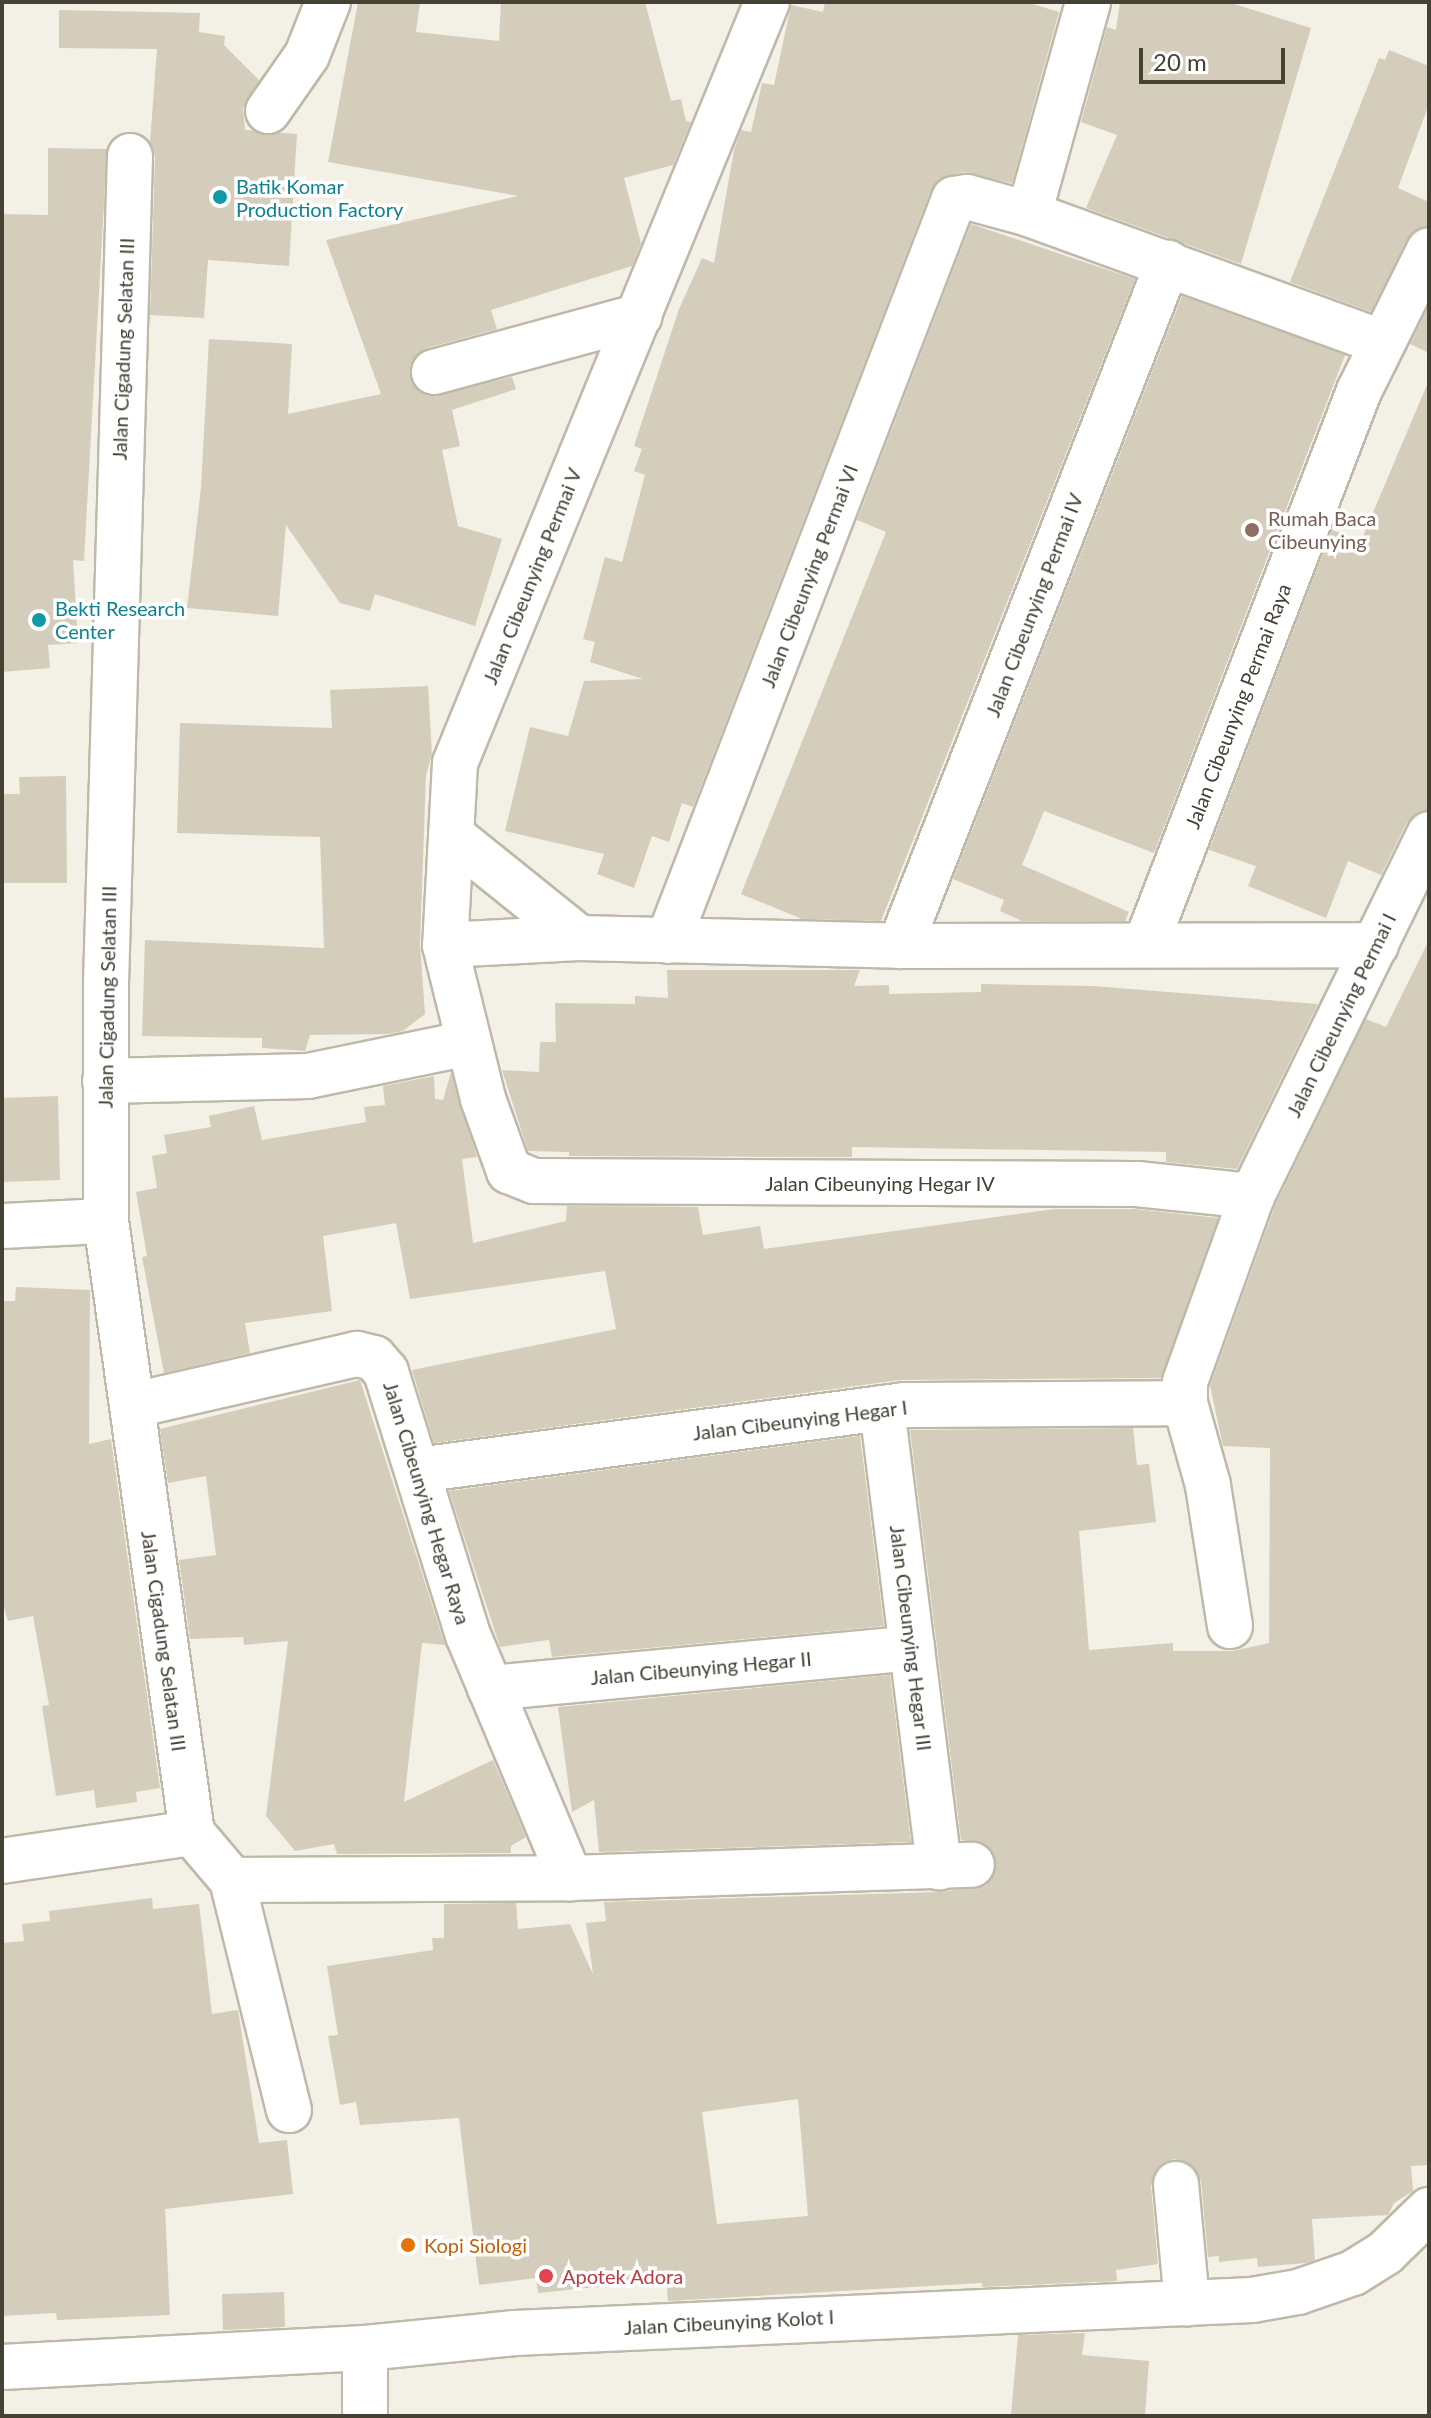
<!DOCTYPE html>
<html>
<head>
<meta charset="utf-8">
<style>
	body { margin:0 }
	#map { position:relative; width:1431px; height:2418px; overflow:hidden; background:#f3f0e6; font-family:Lato,sans-serif }
	div>[style] { position:absolute }
	[style*='--x'] { left:calc(var(--x)*1px); top:calc(var(--y)*1px); width:calc(var(--w)*1px); rotate:calc(var(--a)*1deg) }
	.building>* { inset:0; background:#d4cdbb }
	.roads { filter:drop-shadow(2px 0 #beb9a8) drop-shadow(-2px 0 #beb9a8) drop-shadow(0 2px #beb9a8) drop-shadow(0 -2px #beb9a8) }
	.minor>* { height:44px; margin:-22px; padding:0 22px; transform-origin:22px; border-radius:22px; background:#fff }
	.tertiary>* { height:44px; margin:-22px; padding:0 22px; transform-origin:22px; border-radius:22px; background:#fff }
	.dots>* { width:22px; height:22px; translate:-50% -50%; box-sizing:border-box; border:4px solid #fff; border-radius:50% }
	span { translate:-50% -50%; white-space:nowrap; text-align:center; line-height:1.15; -webkit-text-stroke:7px #fff; paint-order:stroke }
	.culture-label { font-size:20px; color:#0d838f }
	.left { translate:0 -50%; text-align:left }
	.street-label { font-size:20px; color:#454135 }
	.education-label { font-size:20px; color:#785e54 }
	.food-label { font-size:20px; color:#c56008 }
	.health-label { font-size:20px; color:#be3a42 }
	.frame { position:absolute; inset:0; border:4px solid #454135; pointer-events:none }
	.scale { position:absolute; left:1139px; top:48px; width:146px; height:36px; box-sizing:border-box; border:4px solid #454135; border-top:0; padding-left:10px; font-size:24px; line-height:28px; white-space:nowrap; color:#454135; -webkit-text-stroke:6px #fff; paint-order:stroke }
</style>
</head>
<body>
<div id="map">
	<div class="building">
		<i style="clip-path:polygon(358px 2px,420px 2px,416px 32px,499px 41px,501px 2px,645px 2px,671px 101px,681px 99px,686px 121px,691px 122px,673px 165px,624px 178px,641px 243px,632px 266px,491px 310px,497px 329px,427px 348px,410px 365px,416px 389px,428px 396px,512px 377px,516px 389px,452px 410px,460px 446px,442px 450px,458px 526px,502px 539px,475px 626px,375px 594px,370px 611px,340px 603px,286px 525px,278px 616px,187px 608px,201px 488px,209px 339px,292px 344px,288px 414px,381px 394px,326px 240px,518px 196px,328px 162px)"></i>
		<i style="clip-path:polygon(825px 2px,1026px 2px,1059px 12px,1012px 183px,963px 172px,939px 179px,931px 190px,693px 807px,682px 803px,669px 842px,652px 836px,634px 888px,597px 874px,604px 854px,505px 831px,530px 727px,568px 736px,584px 681px,643px 679px,590px 662px,595px 642px,583px 639px,605px 557px,622px 562px,645px 475px,634px 471px,642px 449px,634px 446px,679px 309px,702px 258px,714px 263px,734px 150px,741px 130px,751px 132px,762px 83px,774px 85px,791px 5px,823px 12px)"></i>
		<i style="clip-path:polygon(1120px 2px,1228px 2px,1311px 28px,1241px 264px,1086px 208px,1117px 135px,1081px 122px,1107px 27px,1116px 30px)"></i>
		<i style="clip-path:polygon(59px 10px,200px 13px,199px 32px,225px 36px,224px 45px,259px 80px,243px 108px,245px 130px,297px 134px,289px 266px,208px 260px,204px 318px,150px 315px,155px 157px,150px 142px,157px 49px,59px 48px)"></i>
		<i style="clip-path:polygon(1389px 50px,1429px 66px,1429px 104px,1398px 188px,1429px 202px,1429px 225px,1407px 239px,1371px 312px,1290px 282px,1379px 58px,1385px 60px)"></i>
		<i style="clip-path:polygon(48px 148px,107px 149px,84px 561px,73px 560px,78px 643px,48px 645px,50px 668px,2px 672px,2px 214px,48px 215px)"></i>
		<i style="clip-path:polygon(971px 224px,1135px 279px,881px 921px,802px 919px,741px 894px,886px 532px,857px 520px)"></i>
		<i style="clip-path:polygon(1182px 296px,1345px 355px,1154px 853px,1044px 811px,1022px 865px,1129px 912px,1125px 921px,1022px 921px,1000px 911px,1004px 900px,953px 879px)"></i>
		<i style="clip-path:polygon(1429px 306px,1429px 353px,1410px 344px)"></i>
		<i style="clip-path:polygon(1429px 380px,1429px 809px,1407px 822px,1381px 875px,1348px 861px,1326px 918px,1248px 886px,1256px 866px,1209px 850px,1332px 530px,1361px 541px)"></i>
		<i style="clip-path:polygon(428px 686px,432px 754px,426px 775px,420px 944px,425px 1014px,403px 1031px,388px 1034px,310px 1035px,305px 1051px,262px 1048px,262px 1038px,142px 1036px,145px 940px,324px 948px,320px 837px,177px 833px,180px 723px,332px 728px,330px 690px)"></i>
		<i style="clip-path:polygon(66px 776px,67px 883px,2px 883px,2px 794px,20px 794px,19px 777px)"></i>
		<i style="clip-path:polygon(evenodd,1429px 940px,1429px 2165px,1411px 2166px,1413px 2191px,1394px 2203px,1388px 2215px,1312px 2219px,1315px 2260px,1306px 2263px,1258px 2267px,1257px 2258px,1219px 2262px,1219px 2256px,1208px 2257px,1201px 2181px,1187px 2162px,1174px 2159px,1161px 2164px,1151px 2186px,1158px 2264px,1116px 2270px,1117px 2281px,982px 2287px,982px 2283px,668px 2301px,666px 2280px,538px 2293px,536px 2278px,479px 2285px,459px 2118px,360px 2125px,356px 2102px,340px 2105px,328px 2036px,338px 2035px,327px 1966px,433px 1950px,432px 1938px,444px 1938px,444px 1904px,516px 1903px,518px 1929px,570px 1924px,593px 1974px,586px 1923px,606px 1921px,604px 1902px,941px 1892px,986px 1886px,994px 1876px,994px 1853px,983px 1843px,961px 1840px,910px 1430px,1133px 1428px,1137px 1465px,1149px 1464px,1156px 1522px,1079px 1531px,1089px 1650px,1173px 1643px,1173px 1651px,1233px 1651px,1269px 1643px,1270px 1448px,1223px 1446px,1210px 1386px,1275px 1206px,1366px 1019px,1386px 1027px,1429px 940px,798px 2099px,808px 2216px,717px 2224px,702px 2112px,798px 2099px)"></i>
		<i style="clip-path:polygon(667px 970px,860px 970px,854px 986px,889px 985px,889px 994px,981px 992px,981px 984px,1093px 986px,1318px 1004px,1237px 1169px,1166px 1162px,1166px 1152px,852px 1147px,852px 1157px,569px 1156px,569px 1152px,528px 1151px,502px 1070px,539px 1072px,540px 1042px,556px 1042px,555px 1003px,635px 1004px,635px 996px,668px 998px)"></i>
		<i style="clip-path:polygon(451px 1072px,477px 1157px,462px 1159px,473px 1243px,566px 1221px,567px 1206px,698px 1207px,703px 1235px,760px 1226px,764px 1249px,1055px 1209px,1136px 1209px,1218px 1218px,1161px 1378px,900px 1380px,434px 1443px,412px 1370px,616px 1329px,605px 1271px,410px 1299px,396px 1223px,323px 1236px,332px 1311px,245px 1323px,250px 1353px,164px 1373px,142px 1257px,147px 1256px,136px 1192px,157px 1188px,152px 1156px,167px 1153px,164px 1135px,211px 1127px,209px 1116px,254px 1106px,262px 1140px,366px 1122px,364px 1107px,385px 1105px,383px 1086px,434px 1076px,435px 1099px,443px 1100px)"></i>
		<i style="clip-path:polygon(58px 1096px,60px 1180px,2px 1182px,2px 1098px)"></i>
		<i style="clip-path:polygon(16px 1287px,90px 1290px,89px 1444px,111px 1439px,160px 1788px,136px 1792px,137px 1802px,96px 1808px,94px 1790px,56px 1796px,42px 1706px,49px 1705px,33px 1616px,8px 1621px,2px 1601px,2px 1301px,15px 1301px)"></i>
		<i style="clip-path:polygon(360px 1380px,445px 1645px,422px 1643px,404px 1802px,493px 1760px,526px 1837px,511px 1846px,511px 1853px,337px 1854px,334px 1844px,295px 1851px,266px 1816px,288px 1641px,244px 1645px,243px 1637px,190px 1639px,179px 1560px,216px 1555px,206px 1476px,168px 1483px,160px 1429px)"></i>
		<i style="clip-path:polygon(860px 1436px,884px 1626px,552px 1657px,549px 1640px,500px 1647px,449px 1491px)"></i>
		<i style="clip-path:polygon(890px 1675px,911px 1842px,599px 1852px,594px 1800px,572px 1812px,558px 1707px)"></i>
		<i style="clip-path:polygon(152px 1898px,153px 1909px,199px 1904px,212px 2014px,238px 2010px,259px 2143px,287px 2140px,293px 2194px,165px 2209px,170px 2315px,57px 2320px,56px 2313px,2px 2316px,2px 1943px,24px 1941px,22px 1924px,50px 1921px,49px 1911px)"></i>
		<i style="clip-path:polygon(284px 2292px,285px 2327px,223px 2330px,222px 2294px)"></i>
		<i style="clip-path:polygon(1085px 2333px,1082px 2355px,1149px 2361px,1145px 2416px,1011px 2416px,1018px 2335px)"></i>
	</div>
	<div class="roads">
		<div class="minor">
			<i style="--x:767;--y:2;--w:822;--a:112.29"></i>
			<i style="--x:455;--y:763;--w:182;--a:93.1"></i>
			<i style="--x:445;--y:945;--w:159;--a:76.1"></i>
			<i style="--x:483;--y:1099;--w:77;--a:70.1"></i>
			<i style="--x:509;--y:1171;--w:27;--a:22"></i>
			<i style="--x:534;--y:1181;--w:603;--a:0.29"></i>
			<i style="--x:1137;--y:1184;--w:116;--a:6"></i>
			<i style="--x:268;--y:111;--w:68;--a:-55.1"></i>
			<i style="--x:307;--y:55;--w:57;--a:-68.4"></i>
			<i style="--x:130;--y:156;--w:826;--a:91.66"></i>
			<i style="--x:106;--y:982;--w:239;--a:90"></i>
			<i style="--x:106;--y:1221;--w:618;--a:82"></i>
			<i style="--x:192;--y:1833;--w:62;--a:49.6"></i>
			<i style="--x:232;--y:1880;--w:237;--a:76.1"></i>
			<i style="--x:1029;--y:214;--w:220;--a:-74.4"></i>
			<i style="--x:434;--y:372;--w:213;--a:-15.2"></i>
			<i style="--x:451;--y:835;--w:164;--a:38.8"></i>
			<i style="--x:668;--y:941;--w:795;--a:-68.92"></i>
			<i style="--x:954;--y:199;--w:13;--a:-9"></i>
			<i style="--x:967;--y:197;--w:64;--a:15.3"></i>
			<i style="--x:1029;--y:214;--w:375;--a:20"></i>
			<i style="--x:1146;--y:944;--w:593;--a:-68.93"></i>
			<i style="--x:1359;--y:391;--w:157;--a:-63.6"></i>
			<i style="--x:445;--y:945;--w:134;--a:-3"></i>
			<i style="--x:579;--y:938;--w:321;--a:1.4"></i>
			<i style="--x:900;--y:946;--w:476;--a:-0.1"></i>
			<i style="--x:900;--y:946;--w:734;--a:-68.58"></i>
			<i style="--x:105;--y:1081;--w:203;--a:-1.4"></i>
			<i style="--x:308;--y:1076;--w:164;--a:-11.6"></i>
			<i style="--x:2;--y:1226;--w:104;--a:-2.8"></i>
			<i style="--x:134;--y:1405;--w:229;--a:-12.9"></i>
			<i style="--x:357;--y:1354;--w:17;--a:13"></i>
			<i style="--x:374;--y:1358;--w:18;--a:49"></i>
			<i style="--x:386;--y:1372;--w:275;--a:72.7"></i>
			<i style="--x:468;--y:1635;--w:264;--a:67.2"></i>
			<i style="--x:882;--y:1408;--w:463;--a:82.9"></i>
			<i style="--x:418;--y:1470;--w:489;--a:-7.6"></i>
			<i style="--x:903;--y:1405;--w:282;--a:-0.4"></i>
			<i style="--x:1230;--y:1626;--w:143;--a:-98.9"></i>
			<i style="--x:1208;--y:1485;--w:85;--a:-105.7"></i>
			<i style="--x:1185;--y:1403;--w:21;--a:-90"></i>
			<i style="--x:1185;--y:1382;--w:198;--a:-70.2"></i>
			<i style="--x:1252;--y:1196;--w:403;--a:-63.9"></i>
			<i style="--x:490;--y:1688;--w:424;--a:-5.4"></i>
			<i style="--x:2;--y:1861;--w:192;--a:-8.4"></i>
			<i style="--x:232;--y:1880;--w:338;--a:-0.3"></i>
			<i style="--x:570;--y:1878;--w:402;--a:-1.9"></i>
			<i style="--x:1176;--y:2184;--w:120;--a:84.7"></i>
			<i style="--x:365;--y:2348;--w:68;--a:90"></i>
		</div>
		<div class="tertiary">
			<i style="--x:2;--y:2367;--w:363;--a:-3"></i>
			<i style="--x:365;--y:2348;--w:151;--a:-5.7"></i>
			<i style="--x:515;--y:2333;--w:738;--a:-2.56"></i>
			<i style="--x:1252;--y:2300;--w:47;--a:-9.9"></i>
			<i style="--x:1298;--y:2292;--w:58;--a:-19.1"></i>
			<i style="--x:1353;--y:2273;--w:38;--a:-32"></i>
			<i style="--x:1385;--y:2253;--w:62;--a:-44.3"></i>
		</div>
	</div>
	<div class="dots">
		<i style="left:220px;top:197px;background:#0f9aa8"></i>
		<i style="left:1252px;top:530px;background:#8d6e63"></i>
		<i style="left:39px;top:620px;background:#0f9aa8"></i>
		<i style="left:408px;top:2245px;background:#e8710a"></i>
		<i style="left:546px;top:2276px;background:#e0444e"></i>
	</div>
	<div class="culture-label">
		<span class="left" style="left:236px;top:198px">Batik Komar<br>Production Factory</span>
		<span class="left" style="left:55px;top:620px">Bekti Research<br>Center</span>
	</div>
	<div class="street-label">
		<span style="left:123px;top:349px;rotate:-88deg">Jalan Cigadung Selatan III</span>
		<span style="left:532px;top:576px;rotate:-68deg">Jalan Cibeunying Permai V</span>
		<span style="left:809px;top:576px;rotate:-69deg">Jalan Cibeunying Permai VI</span>
		<span style="left:1034px;top:605px;rotate:-69deg">Jalan Cibeunying Permai IV</span>
		<span style="left:1238px;top:706px;rotate:-69deg">Jalan Cibeunying Permai Raya</span>
		<span style="left:107px;top:997px;rotate:-89deg">Jalan Cigadung Selatan III</span>
		<span style="left:1341px;top:1015px;rotate:-64deg">Jalan Cibeunying Permai I</span>
		<span style="left:880px;top:1183px">Jalan Cibeunying Hegar IV</span>
		<span style="left:800px;top:1420px;rotate:-7deg">Jalan Cibeunying Hegar I</span>
		<span style="left:427px;top:1503px;rotate:73deg">Jalan Cibeunying Hegar Raya</span>
		<span style="left:911px;top:1638px;rotate:83deg">Jalan Cibeunying Hegar III</span>
		<span style="left:164px;top:1641px;rotate:82deg">Jalan Cigadung Selatan III</span>
		<span style="left:701px;top:1668px;rotate:-5deg">Jalan Cibeunying Hegar II</span>
		<span style="left:729px;top:2322px;rotate:-3deg">Jalan Cibeunying Kolot I</span>
	</div>
	<div class="education-label">
		<span class="left" style="left:1268px;top:530px">Rumah Baca<br>Cibeunying</span>
	</div>
	<div class="food-label">
		<span class="left" style="left:424px;top:2245px">Kopi Siologi</span>
	</div>
	<div class="health-label">
		<span class="left" style="left:562px;top:2276px">Apotek Adora</span>
	</div>
	<div class="frame"></div>
	<div class="scale">20 m</div>
</div>
</body>
</html>
